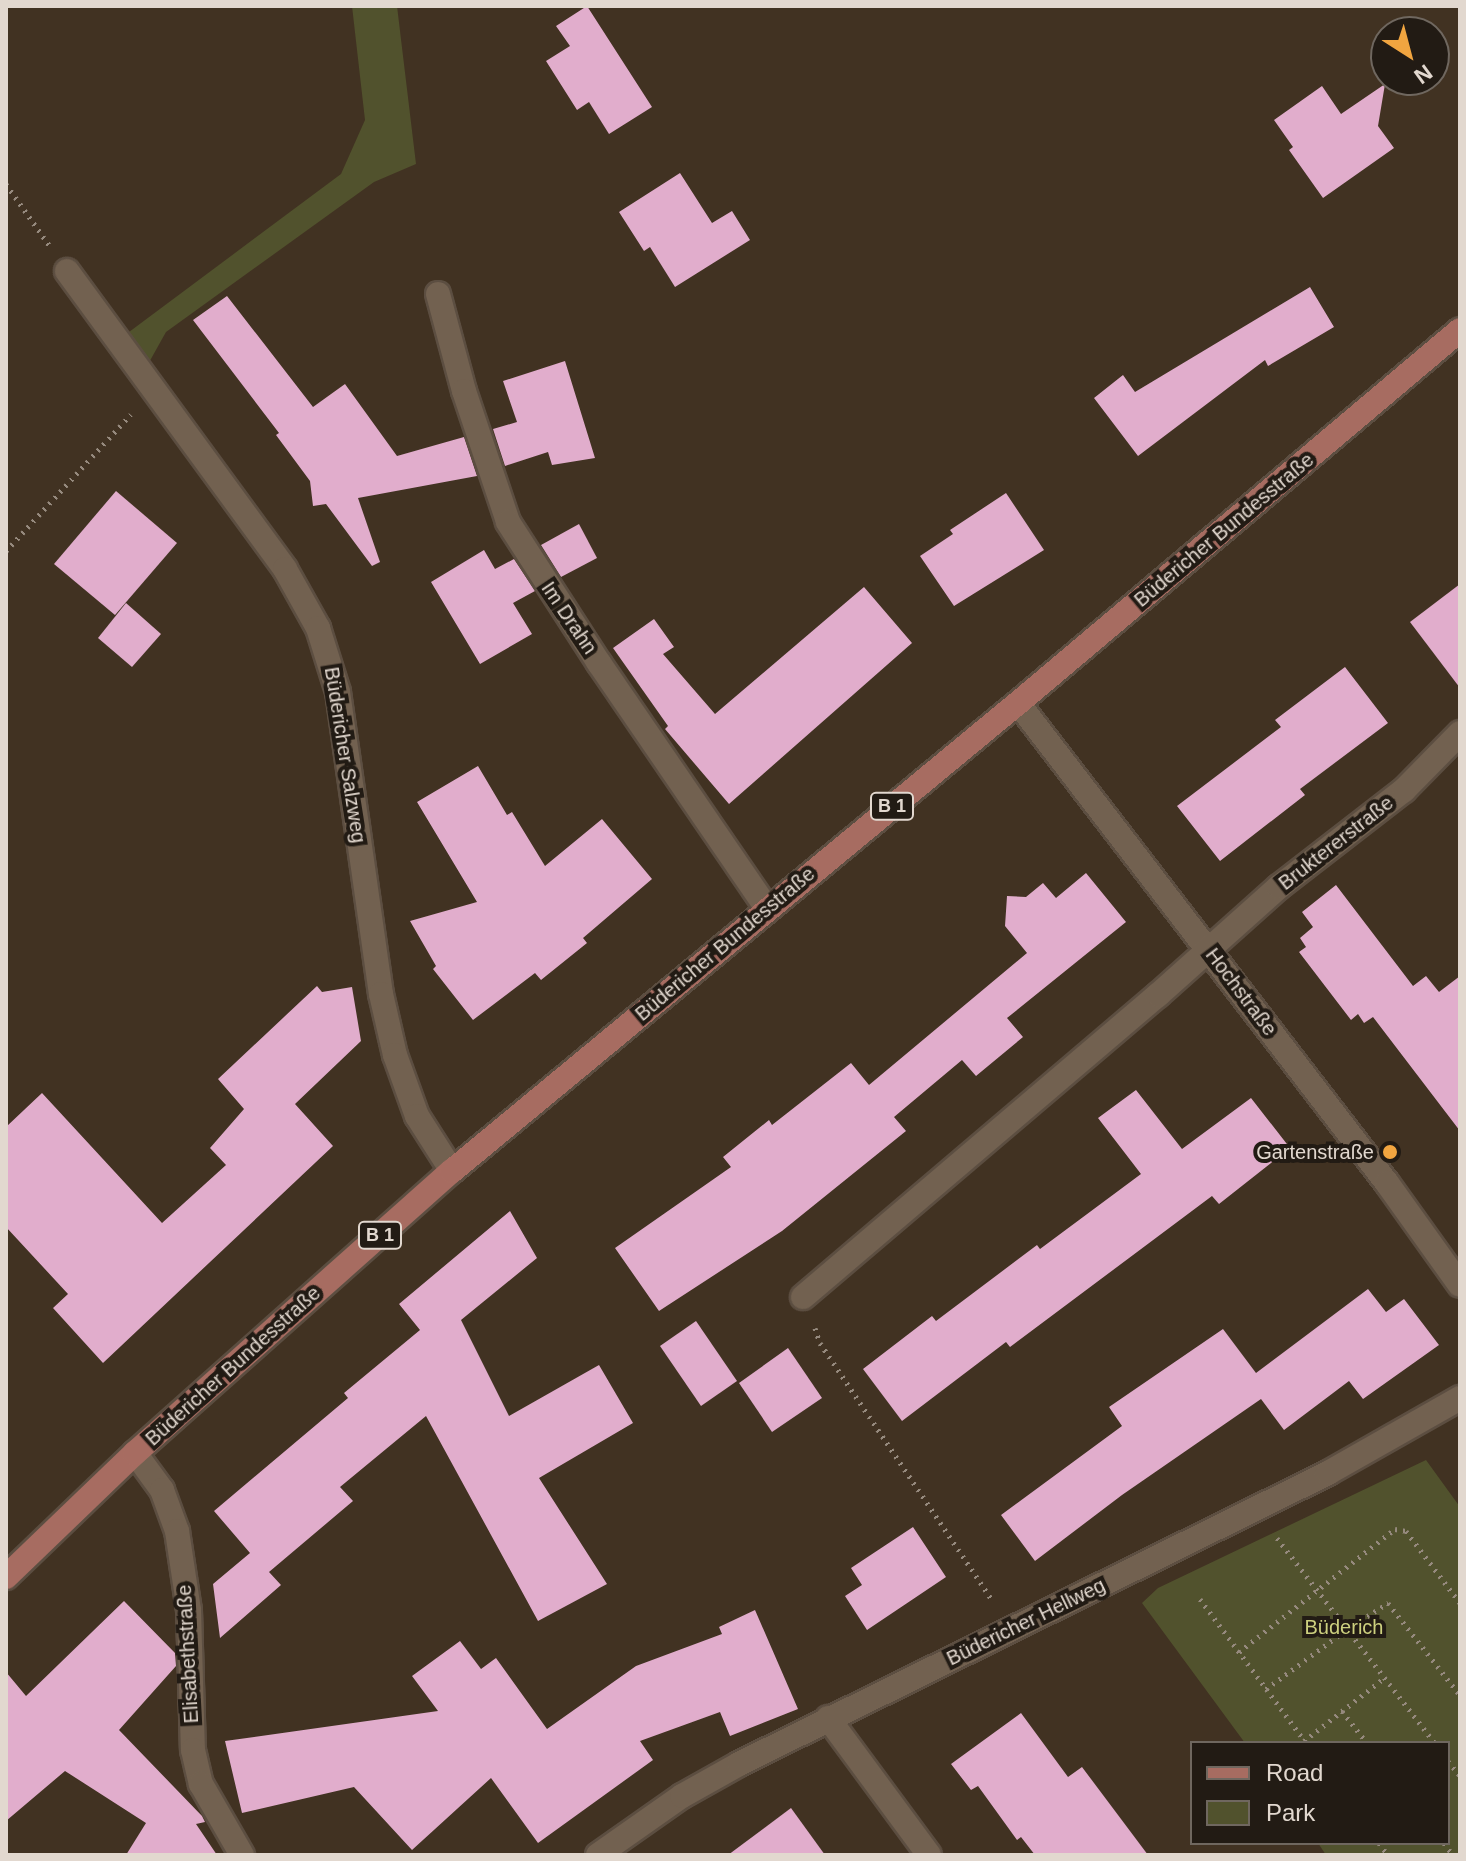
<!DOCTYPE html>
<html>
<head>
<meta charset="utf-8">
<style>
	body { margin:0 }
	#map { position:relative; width:1466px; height:1861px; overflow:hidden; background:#413222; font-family:Helvetica,sans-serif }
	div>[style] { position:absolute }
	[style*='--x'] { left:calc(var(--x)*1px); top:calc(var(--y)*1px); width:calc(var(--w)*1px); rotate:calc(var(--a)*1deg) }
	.green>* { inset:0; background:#51522d }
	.building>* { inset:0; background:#e1adcc }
	.path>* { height:5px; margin-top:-2.5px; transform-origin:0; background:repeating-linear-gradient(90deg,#968a7e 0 2px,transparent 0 8px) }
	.roads { filter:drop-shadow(2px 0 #5c4e41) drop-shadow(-2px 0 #5c4e41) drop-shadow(0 2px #5c4e41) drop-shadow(0 -2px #5c4e41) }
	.street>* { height:24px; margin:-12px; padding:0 12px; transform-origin:12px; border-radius:12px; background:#726150 }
	.primary>* { height:24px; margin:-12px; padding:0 12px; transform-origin:12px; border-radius:12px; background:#a76c61 }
	.dots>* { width:22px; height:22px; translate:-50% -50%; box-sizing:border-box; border:4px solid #221b14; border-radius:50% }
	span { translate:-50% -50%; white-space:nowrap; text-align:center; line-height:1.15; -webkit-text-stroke:8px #221b14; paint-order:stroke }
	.shield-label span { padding:2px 6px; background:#221b14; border:2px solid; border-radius:6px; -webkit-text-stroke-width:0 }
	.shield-label { font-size:18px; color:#e2d8cf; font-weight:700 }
	.street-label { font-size:20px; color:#e2d8cf }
	.poi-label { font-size:20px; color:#e2d8cf }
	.right { translate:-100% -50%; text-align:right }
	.park-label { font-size:20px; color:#cdd07f }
	.frame { position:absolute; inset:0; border:8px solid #e2d8cf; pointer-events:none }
	.legend { position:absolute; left:1190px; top:1741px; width:260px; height:104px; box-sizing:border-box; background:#221b14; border:2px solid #6f675f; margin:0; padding:10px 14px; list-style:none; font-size:24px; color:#e2d8cf }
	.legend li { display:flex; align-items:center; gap:16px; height:40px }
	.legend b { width:40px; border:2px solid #6f675f }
	.north { position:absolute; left:1370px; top:16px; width:80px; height:80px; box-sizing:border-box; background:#221b14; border:2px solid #6f675f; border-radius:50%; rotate:144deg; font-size:22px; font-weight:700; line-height:32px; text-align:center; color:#e2d8cf }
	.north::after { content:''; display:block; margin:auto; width:28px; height:36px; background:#f1a540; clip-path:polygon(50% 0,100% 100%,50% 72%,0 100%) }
</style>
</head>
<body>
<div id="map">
	<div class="green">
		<i style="clip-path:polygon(352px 6px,397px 6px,416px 164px,374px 182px,166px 332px,147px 366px,125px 335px,341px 174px,365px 120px)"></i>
		<i style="clip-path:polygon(1426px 1460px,1460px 1507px,1460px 1855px,1326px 1855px,1318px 1843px,1448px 1843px,1448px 1743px,1245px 1743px,1142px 1603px,1158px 1588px)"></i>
	</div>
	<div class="building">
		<i style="clip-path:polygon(587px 6px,652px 107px,609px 134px,589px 102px,577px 110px,546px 61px,570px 46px,556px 26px)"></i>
		<i style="clip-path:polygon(1385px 84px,1378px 126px,1394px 148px,1323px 198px,1289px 150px,1293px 147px,1274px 120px,1322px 86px,1341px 114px)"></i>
		<i style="clip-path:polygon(680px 173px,712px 223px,732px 211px,750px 240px,675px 287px,650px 247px,644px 251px,619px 212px)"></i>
		<i style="clip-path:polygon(1310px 287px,1334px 327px,1268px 366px,1265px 360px,1138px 456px,1094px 398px,1123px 375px,1135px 392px)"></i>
		<i style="clip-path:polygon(227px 296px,313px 407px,345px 384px,397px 456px,464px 437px,477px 476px,358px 498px,380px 562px,372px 566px,326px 504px,313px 506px,310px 481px,276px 435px,279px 433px,193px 320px)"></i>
		<i style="clip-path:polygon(565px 361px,595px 458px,552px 465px,548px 452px,505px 466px,493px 429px,517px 422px,503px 381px)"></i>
		<i style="clip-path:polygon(116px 491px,177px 543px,115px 615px,54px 564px)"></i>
		<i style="clip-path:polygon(1006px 493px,1044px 550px,954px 606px,920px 556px,953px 534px,950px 530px)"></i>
		<i style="clip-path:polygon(579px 524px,597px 558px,561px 577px,541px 545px)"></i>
		<i style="clip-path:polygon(484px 550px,495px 569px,514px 559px,535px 591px,513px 603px,532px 634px,480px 664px,431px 582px)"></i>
		<i style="clip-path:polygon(1460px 584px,1460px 688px,1410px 622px)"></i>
		<i style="clip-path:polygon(864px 587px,912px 643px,729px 804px,665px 729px,668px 726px,613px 648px,654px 619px,674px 647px,663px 654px,715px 714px)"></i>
		<i style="clip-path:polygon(126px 603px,161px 634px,132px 667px,98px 638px)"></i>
		<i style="clip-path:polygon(1345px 667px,1388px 723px,1300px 789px,1305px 795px,1220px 861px,1177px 806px,1281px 727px,1275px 720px)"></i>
		<i style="clip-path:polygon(478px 766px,507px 815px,512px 812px,545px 866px,602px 819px,652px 879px,583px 938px,587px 943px,541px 980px,535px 973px,473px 1020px,433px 969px,436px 966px,410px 921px,477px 902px,417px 802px)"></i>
		<i style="clip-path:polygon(1086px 873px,1126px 922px,1007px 1018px,1023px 1037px,976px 1076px,962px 1060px,894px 1117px,906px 1131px,782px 1231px,659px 1311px,615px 1248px,731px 1167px,723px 1157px,769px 1120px,772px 1125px,851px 1063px,869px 1085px,1027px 953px,1005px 926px,1007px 896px,1026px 897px,1043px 883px,1056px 898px)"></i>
		<i style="clip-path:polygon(1336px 885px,1413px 986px,1426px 976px,1439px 992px,1460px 976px,1460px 1131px,1373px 1017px,1364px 1023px,1358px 1014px,1351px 1020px,1299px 952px,1306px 947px,1300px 938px,1313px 927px,1302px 912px)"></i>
		<i style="clip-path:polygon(317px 986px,322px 992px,352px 987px,361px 1041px,295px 1104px,333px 1146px,103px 1363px,53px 1308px,68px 1294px,6px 1227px,6px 1127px,42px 1093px,162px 1223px,226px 1165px,210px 1148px,244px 1109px,218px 1079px)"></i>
		<i style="clip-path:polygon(1136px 1090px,1182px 1149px,1251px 1098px,1290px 1148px,1219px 1204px,1212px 1196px,1010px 1347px,1006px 1342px,902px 1421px,863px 1369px,932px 1316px,936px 1321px,1037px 1245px,1040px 1249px,1141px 1174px,1098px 1118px)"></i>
		<i style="clip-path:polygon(510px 1211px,537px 1258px,461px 1320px,509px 1416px,599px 1365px,633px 1423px,539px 1478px,607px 1584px,538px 1621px,426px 1416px,340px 1487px,353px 1501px,269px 1572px,281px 1585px,220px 1638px,213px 1584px,250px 1553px,214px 1511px,348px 1398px,344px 1393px,420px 1330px,399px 1304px)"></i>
		<i style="clip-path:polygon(1368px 1289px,1386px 1312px,1404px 1299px,1439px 1345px,1363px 1399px,1349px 1381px,1284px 1430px,1261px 1399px,1122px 1495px,1035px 1561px,1001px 1515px,1122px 1426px,1109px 1407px,1223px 1329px,1256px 1373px)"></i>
		<i style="clip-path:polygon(696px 1321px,737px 1381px,701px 1406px,660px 1346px)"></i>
		<i style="clip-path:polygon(788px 1348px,822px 1398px,772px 1432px,739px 1383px)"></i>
		<i style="clip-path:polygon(913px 1527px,946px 1577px,867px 1630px,845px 1596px,862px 1585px,851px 1568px)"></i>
		<i style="clip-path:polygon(124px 1601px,175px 1653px,176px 1666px,119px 1730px,202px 1816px,205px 1822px,196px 1824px,217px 1855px,126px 1855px,146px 1823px,65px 1771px,6px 1821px,6px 1672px,26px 1696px)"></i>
		<i style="clip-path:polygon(755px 1610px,798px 1709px,730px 1736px,720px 1712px,640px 1741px,653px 1760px,538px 1843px,491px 1778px,412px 1850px,354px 1787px,242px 1813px,225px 1741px,438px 1711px,412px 1676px,460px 1641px,481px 1669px,496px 1658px,547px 1729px,636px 1666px,722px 1634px,719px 1627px)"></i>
		<i style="clip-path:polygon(1021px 1713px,1068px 1777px,1082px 1767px,1148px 1855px,1035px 1855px,1021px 1837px,1017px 1840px,978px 1786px,971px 1790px,951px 1764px)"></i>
		<i style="clip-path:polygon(791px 1808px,825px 1855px,728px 1855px)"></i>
	</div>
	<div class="path">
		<i style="--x:6;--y:184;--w:75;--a:54.8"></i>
		<i style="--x:6;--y:551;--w:185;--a:-47.6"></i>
		<i style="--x:815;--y:1328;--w:16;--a:72"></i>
		<i style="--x:820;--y:1343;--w:311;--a:56.2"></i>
		<i style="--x:1277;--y:1538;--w:259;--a:52.4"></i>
		<i style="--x:1200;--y:1599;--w:179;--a:53.6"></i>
		<i style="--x:1239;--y:1652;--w:199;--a:-38.3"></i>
		<i style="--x:1395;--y:1529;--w:11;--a:10"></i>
		<i style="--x:1406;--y:1531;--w:90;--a:53.1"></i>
		<i style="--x:1266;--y:1689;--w:101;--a:-36.5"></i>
		<i style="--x:1347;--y:1629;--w:49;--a:-32.4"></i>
		<i style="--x:1388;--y:1603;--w:117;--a:52"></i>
		<i style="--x:1342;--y:1711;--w:41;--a:52"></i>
		<i style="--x:1304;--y:1741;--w:102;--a:-38.2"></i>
		<i style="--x:1448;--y:1761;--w:19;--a:51"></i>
		<i style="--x:1379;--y:1843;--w:15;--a:53"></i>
		<i style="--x:1444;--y:1843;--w:15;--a:53"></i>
	</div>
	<div class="roads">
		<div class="street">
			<i style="--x:67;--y:271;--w:369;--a:53.8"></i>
			<i style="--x:285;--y:569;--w:68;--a:60.8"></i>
			<i style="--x:318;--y:628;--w:67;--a:72.6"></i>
			<i style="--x:338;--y:692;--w:305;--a:81.9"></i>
			<i style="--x:381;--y:994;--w:63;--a:77.1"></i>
			<i style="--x:395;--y:1055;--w:65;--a:70.2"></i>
			<i style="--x:417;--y:1116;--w:65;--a:57.5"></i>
			<i style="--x:438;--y:294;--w:100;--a:75"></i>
			<i style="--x:464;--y:391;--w:138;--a:71.4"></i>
			<i style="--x:508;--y:522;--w:168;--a:57.2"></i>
			<i style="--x:599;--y:663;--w:297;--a:55.6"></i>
			<i style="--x:1018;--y:703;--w:605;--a:52.45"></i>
			<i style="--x:1387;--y:1183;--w:125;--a:54.4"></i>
			<i style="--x:803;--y:1297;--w:466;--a:-40.4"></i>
			<i style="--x:1158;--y:995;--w:162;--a:-41.8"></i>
			<i style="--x:1279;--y:887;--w:158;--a:-37.8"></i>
			<i style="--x:1404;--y:790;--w:80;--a:-45.5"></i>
			<i style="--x:135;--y:1453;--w:46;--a:53.9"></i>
			<i style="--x:162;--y:1490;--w:44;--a:69.9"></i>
			<i style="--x:177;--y:1531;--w:80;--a:81.4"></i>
			<i style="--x:189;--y:1610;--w:140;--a:88.4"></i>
			<i style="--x:193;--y:1750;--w:35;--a:77"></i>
			<i style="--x:201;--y:1784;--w:82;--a:60"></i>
			<i style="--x:828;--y:1718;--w:170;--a:53.6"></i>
			<i style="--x:598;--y:1855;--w:103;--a:-35.1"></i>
			<i style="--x:682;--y:1796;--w:65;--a:-29.3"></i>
			<i style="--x:739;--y:1764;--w:657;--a:-26.29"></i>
			<i style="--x:1328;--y:1473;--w:152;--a:-29.6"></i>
		</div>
		<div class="primary">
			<i style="--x:6;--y:1577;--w:179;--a:-43.9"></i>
			<i style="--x:135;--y:1453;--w:424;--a:-41.7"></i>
			<i style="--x:452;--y:1171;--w:734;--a:-39.59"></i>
			<i style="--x:1018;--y:703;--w:578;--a:-40.16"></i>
		</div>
	</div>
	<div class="dots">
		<i style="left:1390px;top:1152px;background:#f1a540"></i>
	</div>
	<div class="shield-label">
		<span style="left:892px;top:806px">B 1</span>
		<span style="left:380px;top:1235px">B 1</span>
	</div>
	<div class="street-label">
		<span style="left:1224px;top:530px;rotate:-40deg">Büdericher Bundesstraße</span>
		<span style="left:569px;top:618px;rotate:56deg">Im Drahn</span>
		<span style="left:345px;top:755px;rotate:81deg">Büdericher Salzweg</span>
		<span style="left:1336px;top:843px;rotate:-38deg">Bruktererstraße</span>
		<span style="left:725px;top:944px;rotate:-40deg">Büdericher Bundesstraße</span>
		<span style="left:1241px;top:992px;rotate:53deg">Hochstraße</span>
		<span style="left:233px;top:1366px;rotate:-42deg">Büdericher Bundesstraße</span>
		<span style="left:1026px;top:1622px;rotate:-26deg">Büdericher Hellweg</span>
		<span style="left:188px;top:1654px;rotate:-93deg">Elisabethstraße</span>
	</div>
	<div class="poi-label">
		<span class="right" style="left:1374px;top:1152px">Gartenstraße</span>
	</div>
	<div class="park-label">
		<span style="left:1344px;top:1627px">Büderich</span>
	</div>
	<div class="frame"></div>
	<ul class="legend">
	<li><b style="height:10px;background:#a76c61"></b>Road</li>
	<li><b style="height:22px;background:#51522d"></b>Park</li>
	</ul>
	<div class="north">N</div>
</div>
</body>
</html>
